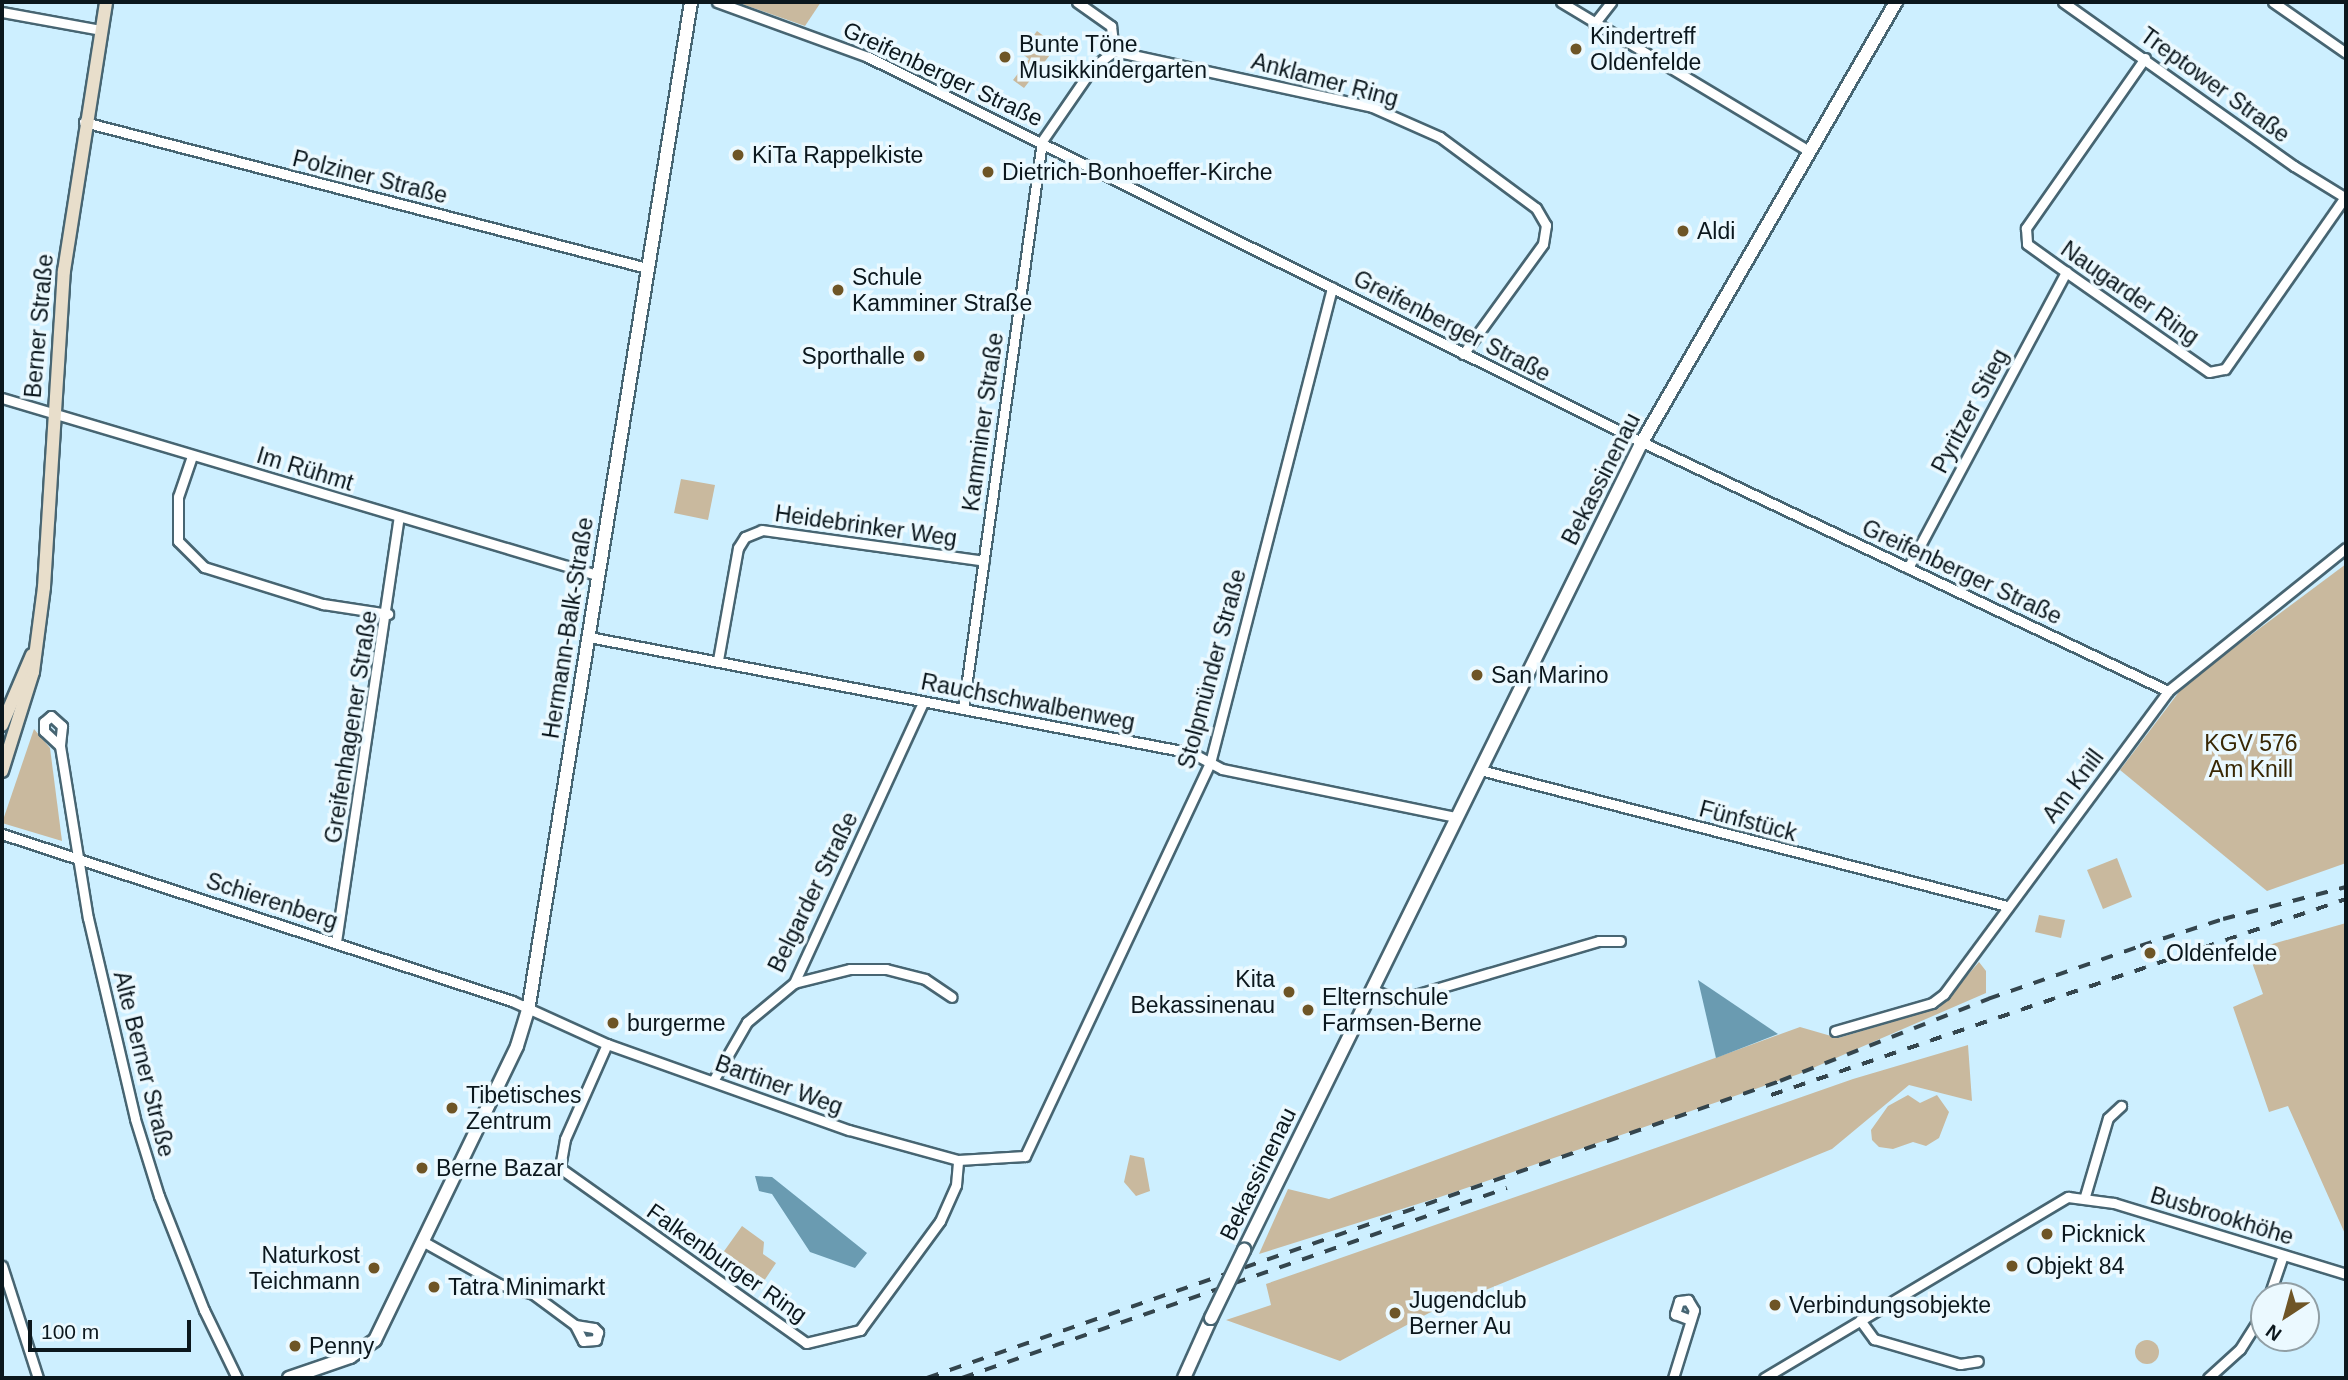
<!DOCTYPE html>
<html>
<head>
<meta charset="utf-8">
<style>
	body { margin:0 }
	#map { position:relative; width:2348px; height:1380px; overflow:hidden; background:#cdefff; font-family:Arial,sans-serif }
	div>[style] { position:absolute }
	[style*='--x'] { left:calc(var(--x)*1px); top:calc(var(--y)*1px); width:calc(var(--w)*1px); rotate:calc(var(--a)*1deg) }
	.green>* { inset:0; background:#c9b99e }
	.round { border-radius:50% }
	.water>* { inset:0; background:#6a9bb1 }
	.roads { filter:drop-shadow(2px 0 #476572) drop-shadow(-2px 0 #476572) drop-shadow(0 2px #476572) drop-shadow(0 -2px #476572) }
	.minor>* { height:9px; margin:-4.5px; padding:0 4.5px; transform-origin:4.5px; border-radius:4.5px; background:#fff }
	.tertiary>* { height:12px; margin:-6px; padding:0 6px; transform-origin:6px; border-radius:6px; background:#fff }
	.secondary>* { height:12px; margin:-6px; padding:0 6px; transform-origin:6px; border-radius:6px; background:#e8decb }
	.rail>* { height:3.5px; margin-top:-1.75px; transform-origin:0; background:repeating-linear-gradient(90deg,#34454d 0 12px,transparent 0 24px) }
	.bridges { filter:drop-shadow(2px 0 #476572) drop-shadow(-2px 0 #476572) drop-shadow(0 2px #476572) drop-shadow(0 -2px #476572) }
	.tertiary-bridge>* { height:12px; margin:-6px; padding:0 6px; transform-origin:6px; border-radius:6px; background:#fff }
	.dots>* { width:19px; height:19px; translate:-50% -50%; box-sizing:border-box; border:4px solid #ebf9ff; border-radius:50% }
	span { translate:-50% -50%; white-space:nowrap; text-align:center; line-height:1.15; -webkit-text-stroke:7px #ebf9ff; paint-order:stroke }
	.poi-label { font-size:23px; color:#0b171d }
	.left { translate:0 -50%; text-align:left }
	.right { translate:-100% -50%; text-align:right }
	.street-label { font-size:23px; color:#0b171d }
	.park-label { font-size:23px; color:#382704 }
	.frame { position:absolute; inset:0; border:4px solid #0b171d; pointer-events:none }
	.north { position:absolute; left:2250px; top:1282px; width:70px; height:70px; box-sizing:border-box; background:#ebf9ff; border:2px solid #919fa5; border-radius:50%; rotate:216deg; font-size:19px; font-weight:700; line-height:28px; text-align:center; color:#0b171d }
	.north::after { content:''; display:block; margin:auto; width:24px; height:32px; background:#6e5526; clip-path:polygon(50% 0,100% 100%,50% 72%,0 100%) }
	.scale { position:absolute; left:28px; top:1320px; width:163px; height:32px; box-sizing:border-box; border:4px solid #0b171d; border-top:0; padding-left:9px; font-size:21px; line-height:24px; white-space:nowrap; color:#0b171d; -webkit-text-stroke:5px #ebf9ff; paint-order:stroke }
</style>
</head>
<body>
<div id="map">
	<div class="green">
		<i style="clip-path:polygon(736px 2px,821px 2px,805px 26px)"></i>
		<i style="clip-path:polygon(1037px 31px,1057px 46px,1024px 88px,1013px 80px,1029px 59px,1021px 53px)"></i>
		<i style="clip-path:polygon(681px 479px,715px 485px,708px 520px,674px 513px)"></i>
		<i style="clip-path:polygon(2346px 564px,2346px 863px,2267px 891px,2120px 770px,2185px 684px)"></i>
		<i style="clip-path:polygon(34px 729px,50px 748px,62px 841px,2px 823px)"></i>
		<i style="clip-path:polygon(2117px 858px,2132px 897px,2103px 909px,2087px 870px)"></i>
		<i style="clip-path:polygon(2039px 915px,2065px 920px,2061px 938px,2035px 932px)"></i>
		<i style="clip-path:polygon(2346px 923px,2346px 1236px,2288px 1106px,2269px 1112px,2233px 1007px,2263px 994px,2248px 951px)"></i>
		<i style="clip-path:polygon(1979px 962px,1986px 971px,1986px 993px,1799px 1074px,1440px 1197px,1259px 1254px,1288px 1189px,1329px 1199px,1800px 1027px,1838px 1038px,1939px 1008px)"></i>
		<i style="clip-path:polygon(1968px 1045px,1972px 1101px,1909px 1085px,1832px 1149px,1429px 1313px,1340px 1361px,1226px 1320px,1271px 1305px,1266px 1284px,1853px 1079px)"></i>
		<i style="clip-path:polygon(1908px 1095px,1920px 1103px,1937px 1095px,1949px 1112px,1939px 1138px,1926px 1146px,1913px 1142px,1893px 1149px,1879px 1147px,1872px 1140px,1871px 1130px,1888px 1106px)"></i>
		<i style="clip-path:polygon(1130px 1155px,1144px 1158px,1150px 1191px,1136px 1196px,1124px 1182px)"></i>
		<i style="clip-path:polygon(742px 1226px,764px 1242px,763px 1254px,776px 1263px,758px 1290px,717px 1261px)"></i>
		<i class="round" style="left:2135px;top:1340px;width:24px;height:24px"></i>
	</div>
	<div class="water">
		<i style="clip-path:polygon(1698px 980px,1778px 1034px,1716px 1058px)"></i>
		<i style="clip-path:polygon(755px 1176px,772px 1177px,867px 1253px,855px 1268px,810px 1252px,772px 1194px,759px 1191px)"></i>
	</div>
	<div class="roads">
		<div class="minor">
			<i style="--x:717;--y:2;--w:161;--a:20"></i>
			<i style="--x:868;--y:57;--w:864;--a:26.45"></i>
			<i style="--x:1642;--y:442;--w:582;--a:25.33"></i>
			<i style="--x:1077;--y:2;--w:42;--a:35.2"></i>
			<i style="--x:1111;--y:26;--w:25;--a:83"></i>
			<i style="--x:1561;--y:2;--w:289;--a:31"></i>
			<i style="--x:2063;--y:2;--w:283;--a:35.4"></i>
			<i style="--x:2294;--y:166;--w:61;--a:31.6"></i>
			<i style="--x:2273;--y:2;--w:89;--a:34.9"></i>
			<i style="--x:2;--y:12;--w:101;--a:10.3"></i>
			<i style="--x:1594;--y:24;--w:28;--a:-52"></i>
			<i style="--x:2145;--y:58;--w:208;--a:125"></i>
			<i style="--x:2026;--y:228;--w:16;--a:86"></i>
			<i style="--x:2027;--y:244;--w:48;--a:35.7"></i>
			<i style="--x:2066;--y:272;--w:174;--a:35"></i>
			<i style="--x:2209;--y:372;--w:16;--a:-11"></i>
			<i style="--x:2225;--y:369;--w:210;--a:-55.1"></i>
			<i style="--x:84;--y:122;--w:582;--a:14.54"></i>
			<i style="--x:2;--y:398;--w:621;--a:16.57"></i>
			<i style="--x:192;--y:456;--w:43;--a:108.9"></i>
			<i style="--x:178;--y:497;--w:44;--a:90"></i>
			<i style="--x:178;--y:541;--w:37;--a:45"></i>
			<i style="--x:204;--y:567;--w:125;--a:17.3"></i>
			<i style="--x:323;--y:604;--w:66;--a:8.7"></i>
			<i style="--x:1908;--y:568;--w:336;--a:-61.9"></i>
			<i style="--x:589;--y:637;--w:614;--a:10.89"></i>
			<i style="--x:1192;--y:753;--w:34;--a:28"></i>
			<i style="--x:1222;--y:769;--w:239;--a:11.6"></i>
			<i style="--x:718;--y:660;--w:114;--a:-79.9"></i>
			<i style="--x:738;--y:548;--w:13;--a:-58"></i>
			<i style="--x:745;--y:537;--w:18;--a:-22"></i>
			<i style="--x:762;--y:530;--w:224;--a:7.9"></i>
			<i style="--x:963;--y:709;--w:573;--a:-82.08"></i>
			<i style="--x:1042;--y:141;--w:90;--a:-55.4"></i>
			<i style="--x:1093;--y:67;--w:26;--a:-37"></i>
			<i style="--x:1114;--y:51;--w:264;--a:12.2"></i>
			<i style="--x:1372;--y:107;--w:74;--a:23.8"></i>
			<i style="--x:1440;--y:137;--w:119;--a:36.5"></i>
			<i style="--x:1536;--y:208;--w:20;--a:60"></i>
			<i style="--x:1546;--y:225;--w:19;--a:99"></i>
			<i style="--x:1543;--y:244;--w:136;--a:126"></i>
			<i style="--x:60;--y:746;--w:22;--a:-137"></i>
			<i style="--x:44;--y:731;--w:9;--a:-90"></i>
			<i style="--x:44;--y:722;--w:9;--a:-41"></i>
			<i style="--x:51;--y:716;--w:15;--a:42"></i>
			<i style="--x:62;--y:726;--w:20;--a:96"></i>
			<i style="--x:60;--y:746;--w:174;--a:80.8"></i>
			<i style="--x:88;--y:918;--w:206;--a:76.8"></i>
			<i style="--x:135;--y:1119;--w:81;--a:72.7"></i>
			<i style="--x:159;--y:1196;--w:123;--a:68.5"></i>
			<i style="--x:204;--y:1310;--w:76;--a:64.1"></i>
			<i style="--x:1480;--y:770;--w:544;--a:14.47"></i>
			<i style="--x:2;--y:834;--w:537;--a:18.13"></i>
			<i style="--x:512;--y:1001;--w:104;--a:24.4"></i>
			<i style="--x:607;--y:1044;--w:257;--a:19.6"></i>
			<i style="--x:849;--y:1130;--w:113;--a:15.4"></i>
			<i style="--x:958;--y:1160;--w:67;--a:-3.4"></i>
			<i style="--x:1025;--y:1156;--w:434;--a:-64.8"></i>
			<i style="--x:1210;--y:763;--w:491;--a:-75.6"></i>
			<i style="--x:336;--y:942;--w:430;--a:-81.6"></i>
			<i style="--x:794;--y:983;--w:58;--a:-14"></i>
			<i style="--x:850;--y:969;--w:36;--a:0"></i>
			<i style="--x:886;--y:969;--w:40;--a:14.4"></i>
			<i style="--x:925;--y:979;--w:32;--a:34"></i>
			<i style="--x:1373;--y:990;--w:27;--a:22"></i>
			<i style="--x:1398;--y:1000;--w:209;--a:-16.4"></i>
			<i style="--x:1599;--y:941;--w:21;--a:0"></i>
			<i style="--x:1835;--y:1031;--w:101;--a:-16.1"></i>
			<i style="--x:1932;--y:1003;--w:15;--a:-37"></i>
			<i style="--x:1944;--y:994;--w:377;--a:-53.5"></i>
			<i style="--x:2168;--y:691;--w:228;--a:-38.8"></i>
			<i style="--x:607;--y:1044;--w:104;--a:113.9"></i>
			<i style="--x:565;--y:1139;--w:29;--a:100"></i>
			<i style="--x:560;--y:1168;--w:302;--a:35.4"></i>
			<i style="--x:806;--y:1343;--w:56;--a:-13.5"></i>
			<i style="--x:860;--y:1330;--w:135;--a:-53.7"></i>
			<i style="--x:940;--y:1221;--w:39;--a:-66"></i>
			<i style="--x:956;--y:1185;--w:25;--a:-85"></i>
			<i style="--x:713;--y:1081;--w:68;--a:-60"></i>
			<i style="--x:747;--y:1022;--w:61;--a:-39.7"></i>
			<i style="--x:794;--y:983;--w:309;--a:-65.3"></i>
			<i style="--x:2085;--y:1196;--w:81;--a:-73.6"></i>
			<i style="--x:2108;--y:1118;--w:18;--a:-43"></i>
			<i style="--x:424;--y:1242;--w:86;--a:29.2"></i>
			<i style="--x:499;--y:1284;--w:35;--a:16"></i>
			<i style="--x:533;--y:1294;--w:52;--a:36.4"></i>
			<i style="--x:575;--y:1325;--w:19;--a:9"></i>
			<i style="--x:594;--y:1328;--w:6;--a:45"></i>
			<i style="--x:598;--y:1332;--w:8;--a:104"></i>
			<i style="--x:596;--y:1340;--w:13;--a:176"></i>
			<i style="--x:583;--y:1341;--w:18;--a:-117"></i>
			<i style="--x:2;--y:1266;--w:118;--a:72.2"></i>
			<i style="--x:2269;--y:1296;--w:43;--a:-71.1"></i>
			<i style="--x:1860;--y:1320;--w:24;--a:54"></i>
			<i style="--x:1874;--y:1339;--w:90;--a:16.2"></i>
			<i style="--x:1960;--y:1364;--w:18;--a:-9"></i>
			<i style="--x:1673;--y:1378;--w:71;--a:-72.8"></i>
			<i style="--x:1694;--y:1310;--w:12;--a:-121"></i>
			<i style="--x:1688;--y:1300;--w:9;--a:174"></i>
			<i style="--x:1679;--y:1301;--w:14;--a:107"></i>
			<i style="--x:1675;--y:1314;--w:14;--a:21"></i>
			<i style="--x:1764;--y:1378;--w:354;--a:-30.8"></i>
			<i style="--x:2068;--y:1197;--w:46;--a:7.4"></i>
			<i style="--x:2114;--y:1203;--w:243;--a:17"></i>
			<i style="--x:2208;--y:1378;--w:43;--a:-42.2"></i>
			<i style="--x:2240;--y:1349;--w:45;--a:-57.7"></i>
		</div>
		<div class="tertiary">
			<i style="--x:1244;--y:1250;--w:901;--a:-63.78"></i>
			<i style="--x:1642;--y:442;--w:508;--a:-60"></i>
			<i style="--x:289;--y:1378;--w:65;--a:-19"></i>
			<i style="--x:350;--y:1357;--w:30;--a:-34"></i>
			<i style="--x:375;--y:1340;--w:326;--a:-64.2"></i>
			<i style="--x:517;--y:1046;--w:37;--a:-73"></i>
			<i style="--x:528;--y:1011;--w:1022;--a:-80.82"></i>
			<i style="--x:1184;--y:1378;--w:66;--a:-65.8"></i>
		</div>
		<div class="secondary">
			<i style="--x:2;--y:725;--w:76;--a:-66.8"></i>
			<i style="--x:2;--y:771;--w:104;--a:-72.6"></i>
			<i style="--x:33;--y:672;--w:86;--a:-82.6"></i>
			<i style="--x:44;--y:587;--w:317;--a:-86.4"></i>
			<i style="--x:64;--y:271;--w:272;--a:-81.1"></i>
		</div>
	</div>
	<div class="rail">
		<i style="--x:1771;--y:1095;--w:607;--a:-18.82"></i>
		<i style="--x:927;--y:1378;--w:903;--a:-19.2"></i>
		<i style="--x:1780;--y:1081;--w:224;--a:-21.5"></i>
		<i style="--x:1988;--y:999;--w:161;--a:-19.2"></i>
		<i style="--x:2140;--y:946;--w:87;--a:-18"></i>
		<i style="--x:2223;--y:919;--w:127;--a:-14.6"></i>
		<i style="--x:962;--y:1378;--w:577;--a:-19.22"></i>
	</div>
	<div class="bridges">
		<div class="tertiary-bridge">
			<i style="--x:1211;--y:1318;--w:76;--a:-64.1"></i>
		</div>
	</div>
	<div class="dots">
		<i style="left:1576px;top:49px;background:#6e5526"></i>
		<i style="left:1005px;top:57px;background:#6e5526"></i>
		<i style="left:738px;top:155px;background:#6e5526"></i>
		<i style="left:988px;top:172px;background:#6e5526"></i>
		<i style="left:1683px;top:231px;background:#6e5526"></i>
		<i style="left:838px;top:290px;background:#6e5526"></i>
		<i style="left:919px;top:356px;background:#6e5526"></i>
		<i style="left:1477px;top:675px;background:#6e5526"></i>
		<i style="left:2150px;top:953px;background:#6e5526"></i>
		<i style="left:1289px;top:992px;background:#6e5526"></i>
		<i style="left:1308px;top:1010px;background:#6e5526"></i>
		<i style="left:613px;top:1023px;background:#6e5526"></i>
		<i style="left:452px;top:1108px;background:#6e5526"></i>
		<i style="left:422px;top:1168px;background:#6e5526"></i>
		<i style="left:2047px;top:1234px;background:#6e5526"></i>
		<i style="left:2012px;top:1266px;background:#6e5526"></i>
		<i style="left:374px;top:1268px;background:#6e5526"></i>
		<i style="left:434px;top:1287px;background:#6e5526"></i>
		<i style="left:1775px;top:1305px;background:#6e5526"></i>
		<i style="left:1395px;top:1313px;background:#6e5526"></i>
		<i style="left:295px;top:1346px;background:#6e5526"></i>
	</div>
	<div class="poi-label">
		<span class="left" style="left:1590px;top:49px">Kindertreff<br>Oldenfelde</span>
		<span class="left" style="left:1019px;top:57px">Bunte Töne<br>Musikkindergarten</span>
		<span class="left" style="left:752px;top:155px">KiTa Rappelkiste</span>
		<span class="left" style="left:1002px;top:172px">Dietrich-Bonhoeffer-Kirche</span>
		<span class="left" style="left:1697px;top:231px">Aldi</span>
		<span class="left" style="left:852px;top:290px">Schule<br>Kamminer Straße</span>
		<span class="right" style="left:905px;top:356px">Sporthalle</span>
		<span class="left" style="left:1491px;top:675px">San Marino</span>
		<span class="left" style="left:2166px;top:953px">Oldenfelde</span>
		<span class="right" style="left:1275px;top:992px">Kita<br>Bekassinenau</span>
		<span class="left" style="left:1322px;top:1010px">Elternschule<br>Farmsen-Berne</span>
		<span class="left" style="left:627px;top:1023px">burgerme</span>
		<span class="left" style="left:466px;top:1108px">Tibetisches<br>Zentrum</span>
		<span class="left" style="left:436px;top:1168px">Berne Bazar</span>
		<span class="left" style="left:2061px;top:1234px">Picknick</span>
		<span class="right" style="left:360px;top:1268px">Naturkost<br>Teichmann</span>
		<span class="left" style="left:2026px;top:1266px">Objekt 84</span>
		<span class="left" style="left:448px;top:1287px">Tatra Minimarkt</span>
		<span class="left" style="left:1409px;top:1313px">Jugendclub<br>Berner Au</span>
		<span class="left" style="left:1789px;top:1305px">Verbindungsobjekte</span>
		<span class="left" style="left:309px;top:1346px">Penny</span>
	</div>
	<div class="street-label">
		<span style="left:943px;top:74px;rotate:25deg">Greifenberger Straße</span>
		<span style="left:1325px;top:80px;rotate:15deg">Anklamer Ring</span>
		<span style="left:2215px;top:85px;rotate:36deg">Treptower Straße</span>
		<span style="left:370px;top:177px;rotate:14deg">Polziner Straße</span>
		<span style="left:2130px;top:293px;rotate:35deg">Naugarder Ring</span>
		<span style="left:39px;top:326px;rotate:-85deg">Berner Straße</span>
		<span style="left:1452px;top:326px;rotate:27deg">Greifenberger Straße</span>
		<span style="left:1970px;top:411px;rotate:-62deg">Pyritzer Stieg</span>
		<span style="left:983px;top:422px;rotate:-82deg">Kamminer Straße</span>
		<span style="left:305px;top:469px;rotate:17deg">Im Rühmt</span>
		<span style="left:1601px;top:479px;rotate:-63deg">Bekassinenau</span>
		<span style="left:866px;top:526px;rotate:8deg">Heidebrinker Weg</span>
		<span style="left:1962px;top:572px;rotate:25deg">Greifenberger Straße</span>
		<span style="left:568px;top:628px;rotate:-81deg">Hermann-Balk-Straße</span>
		<span style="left:1212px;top:669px;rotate:-75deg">Stolpmünder Straße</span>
		<span style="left:1028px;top:702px;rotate:11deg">Rauchschwalbenweg</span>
		<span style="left:351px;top:727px;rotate:-81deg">Greifenhagener Straße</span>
		<span style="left:2073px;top:786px;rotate:-53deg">Am Knill</span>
		<span style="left:1748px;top:821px;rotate:15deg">Fünfstück</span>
		<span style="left:813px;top:892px;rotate:-64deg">Belgarder Straße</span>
		<span style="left:272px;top:901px;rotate:18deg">Schierenberg</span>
		<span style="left:144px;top:1064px;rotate:76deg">Alte Berner Straße</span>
		<span style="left:779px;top:1085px;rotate:20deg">Bartiner Weg</span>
		<span style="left:1258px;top:1174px;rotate:-64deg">Bekassinenau</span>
		<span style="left:2222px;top:1216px;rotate:17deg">Busbrookhöhe</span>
		<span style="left:727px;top:1263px;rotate:35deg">Falkenburger Ring</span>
	</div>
	<div class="park-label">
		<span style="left:2251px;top:756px">KGV 576<br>Am Knill</span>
	</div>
	<div class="frame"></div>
	<div class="north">N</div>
	<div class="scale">100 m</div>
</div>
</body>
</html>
